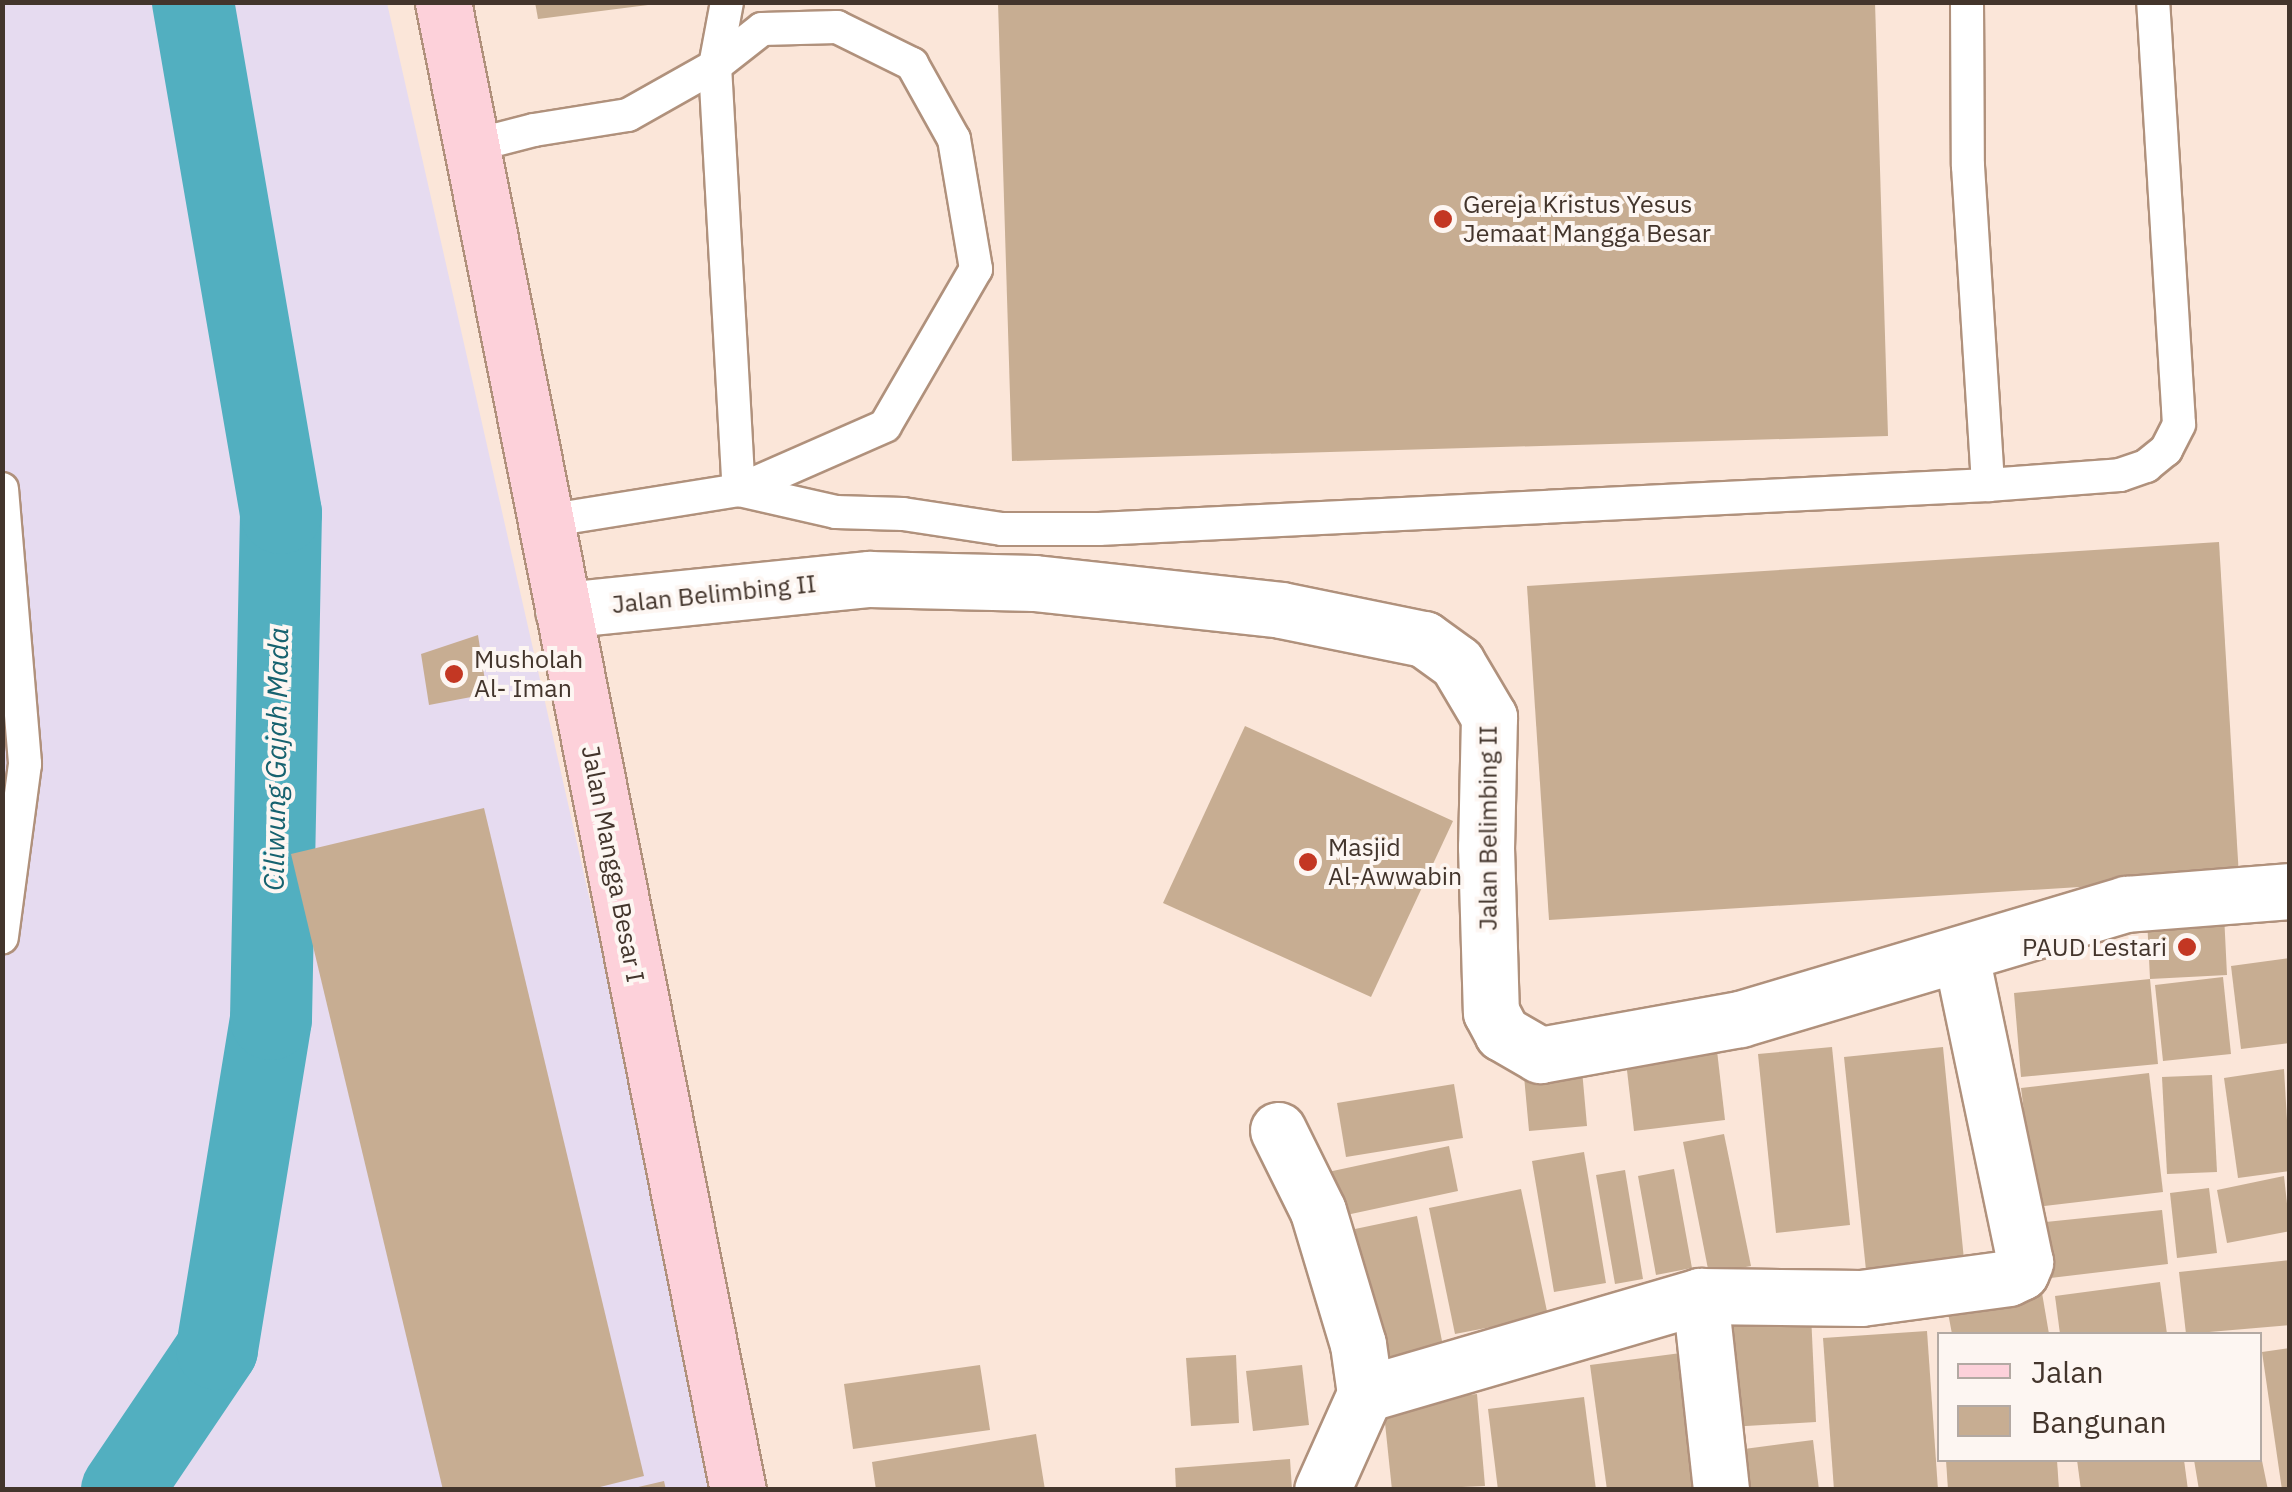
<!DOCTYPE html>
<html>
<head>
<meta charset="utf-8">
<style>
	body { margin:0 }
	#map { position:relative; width:2292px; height:1492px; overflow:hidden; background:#fbe6d9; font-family:"IBM Plex Sans",sans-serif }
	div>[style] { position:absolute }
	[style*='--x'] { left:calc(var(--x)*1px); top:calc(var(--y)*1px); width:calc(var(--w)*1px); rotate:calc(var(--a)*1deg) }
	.commercial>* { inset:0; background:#e6dbf0 }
	.canal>* { height:82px; margin:-41px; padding:0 41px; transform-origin:41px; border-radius:41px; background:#52afc0 }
	.building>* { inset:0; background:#c7ad92 }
	.roads { filter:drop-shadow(2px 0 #b0917c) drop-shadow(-2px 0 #b0917c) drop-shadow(0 2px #b0917c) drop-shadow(0 -2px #b0917c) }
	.lane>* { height:32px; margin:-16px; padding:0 16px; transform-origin:16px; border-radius:16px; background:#fff }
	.street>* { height:55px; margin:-27.5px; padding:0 27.5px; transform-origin:27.5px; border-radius:27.5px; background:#fff }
	.secondary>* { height:55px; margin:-27.5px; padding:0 27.5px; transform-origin:27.5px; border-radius:27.5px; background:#fdd1da }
	.dots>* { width:28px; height:28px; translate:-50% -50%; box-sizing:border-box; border:5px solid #fdf6f2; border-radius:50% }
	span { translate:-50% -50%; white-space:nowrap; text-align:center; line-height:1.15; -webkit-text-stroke:8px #fdf6f2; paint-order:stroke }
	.poi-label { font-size:25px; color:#43352c }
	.left { translate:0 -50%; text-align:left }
	.right { translate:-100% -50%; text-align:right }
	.street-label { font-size:25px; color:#43352c }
	.water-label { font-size:28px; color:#16626f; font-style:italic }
	.frame { position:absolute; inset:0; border:5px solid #43352c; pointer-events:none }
	.legend { position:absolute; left:1937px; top:1332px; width:325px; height:130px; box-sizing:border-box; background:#fdf6f2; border:2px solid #b3a9a3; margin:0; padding:12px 18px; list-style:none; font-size:30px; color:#43352c }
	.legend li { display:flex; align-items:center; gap:20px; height:50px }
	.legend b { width:50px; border:2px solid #b3a9a3 }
</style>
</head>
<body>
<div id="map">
	<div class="commercial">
		<i style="clip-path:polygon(3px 3px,387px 3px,723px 1489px,3px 1490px)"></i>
	</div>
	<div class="canal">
		<i style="--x:122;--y:1490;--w:170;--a:-56"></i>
		<i style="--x:217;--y:1349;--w:334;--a:-80.7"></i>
		<i style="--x:271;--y:1019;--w:506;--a:-88.87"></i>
		<i style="--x:281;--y:513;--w:519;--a:-99.77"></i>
	</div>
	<div class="building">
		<i style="clip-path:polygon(535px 2px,648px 2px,648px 5px,538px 19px)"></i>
		<i style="clip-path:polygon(998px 2px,1875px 2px,1888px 436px,1012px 461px)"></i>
		<i style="clip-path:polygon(2219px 542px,2239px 877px,1549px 920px,1527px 586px)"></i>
		<i style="clip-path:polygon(478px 635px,487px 694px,429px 705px,421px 654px)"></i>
		<i style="clip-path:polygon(1245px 726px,1453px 821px,1371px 997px,1163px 903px)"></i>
		<i style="clip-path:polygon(484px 808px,644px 1476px,588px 1490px,443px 1490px,291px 854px)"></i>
		<i style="clip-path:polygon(2224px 914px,2227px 975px,2150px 979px,2158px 1064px,2021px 1077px,2014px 993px,2150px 979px,2147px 918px)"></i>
		<i style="clip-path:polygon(2290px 958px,2290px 1043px,2241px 1049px,2231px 966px)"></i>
		<i style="clip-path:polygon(2223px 977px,2231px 1054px,2163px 1061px,2155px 985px)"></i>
		<i style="clip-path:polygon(1716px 1042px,1725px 1120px,1634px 1131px,1625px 1053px)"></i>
		<i style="clip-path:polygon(1832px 1047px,1850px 1225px,1776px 1233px,1758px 1054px)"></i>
		<i style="clip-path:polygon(1943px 1047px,1965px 1270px,1867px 1280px,1844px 1057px)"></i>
		<i style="clip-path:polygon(2284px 1069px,2290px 1171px,2238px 1178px,2224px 1078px)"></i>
		<i style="clip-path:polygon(1582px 1070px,1587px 1126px,1529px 1131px,1524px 1076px)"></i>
		<i style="clip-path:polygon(2149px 1073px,2163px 1192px,2036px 1207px,2021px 1088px)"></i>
		<i style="clip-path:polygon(2212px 1075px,2217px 1172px,2167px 1174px,2162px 1077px)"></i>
		<i style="clip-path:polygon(1454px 1084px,1463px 1138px,1346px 1157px,1337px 1103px)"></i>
		<i style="clip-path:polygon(1724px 1134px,1751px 1266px,1709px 1274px,1683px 1142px)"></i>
		<i style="clip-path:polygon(1449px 1146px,1458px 1191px,1337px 1217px,1328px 1172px)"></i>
		<i style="clip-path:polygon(1584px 1152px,1606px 1283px,1554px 1292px,1532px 1161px)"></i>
		<i style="clip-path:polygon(1674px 1169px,1692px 1268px,1656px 1275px,1638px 1176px)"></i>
		<i style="clip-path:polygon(1625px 1170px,1643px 1279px,1615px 1284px,1596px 1175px)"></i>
		<i style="clip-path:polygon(2284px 1176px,2290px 1231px,2227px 1243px,2217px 1190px)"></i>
		<i style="clip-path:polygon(2209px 1188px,2217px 1253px,2177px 1258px,2170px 1193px)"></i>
		<i style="clip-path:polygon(1521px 1189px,1548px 1316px,1455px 1334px,1429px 1208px)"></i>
		<i style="clip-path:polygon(2162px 1210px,2168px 1264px,2042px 1279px,2036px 1223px)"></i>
		<i style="clip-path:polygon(1417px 1216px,1445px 1356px,1383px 1368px,1355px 1229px)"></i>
		<i style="clip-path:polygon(2290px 1260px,2290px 1325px,2186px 1334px,2179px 1272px)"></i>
		<i style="clip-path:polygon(2160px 1282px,2167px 1334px,2060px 1334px,2055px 1296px)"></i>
		<i style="clip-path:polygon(2041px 1287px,2049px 1334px,1952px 1334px,1946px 1302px)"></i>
		<i style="clip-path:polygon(1811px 1314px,1816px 1422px,1729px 1427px,1724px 1317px)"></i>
		<i style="clip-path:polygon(1927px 1331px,1938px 1490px,1834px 1490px,1823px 1338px)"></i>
		<i style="clip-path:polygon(2290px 1348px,2290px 1490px,2282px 1490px,2262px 1352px)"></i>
		<i style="clip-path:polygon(1696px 1351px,1714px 1490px,1607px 1490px,1590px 1365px)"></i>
		<i style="clip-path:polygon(1236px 1355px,1239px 1423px,1191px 1426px,1186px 1358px)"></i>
		<i style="clip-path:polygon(980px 1365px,990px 1430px,853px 1449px,844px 1384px)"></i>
		<i style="clip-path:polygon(1302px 1365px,1309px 1425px,1253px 1431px,1246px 1371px)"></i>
		<i style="clip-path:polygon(1477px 1394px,1485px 1486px,1392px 1490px,1383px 1404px)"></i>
		<i style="clip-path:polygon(1584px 1397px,1596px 1490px,1498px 1490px,1488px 1409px)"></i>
		<i style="clip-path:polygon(1036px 1434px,1045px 1490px,876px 1490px,872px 1462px)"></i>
		<i style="clip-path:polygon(1813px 1440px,1819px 1490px,1734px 1490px,1729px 1451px)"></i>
		<i style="clip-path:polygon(2260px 1451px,2268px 1490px,2199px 1490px,2194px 1460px,2260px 1460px)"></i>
		<i style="clip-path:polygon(1290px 1459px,1292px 1490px,1176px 1490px,1175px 1468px)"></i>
		<i style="clip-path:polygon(1946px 1460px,2057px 1460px,2059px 1490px,1948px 1490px)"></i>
		<i style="clip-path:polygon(2077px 1460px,2184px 1460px,2188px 1490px,2081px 1490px)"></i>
		<i style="clip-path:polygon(664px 1481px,666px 1490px,634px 1490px,634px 1488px)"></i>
	</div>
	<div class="roads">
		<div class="lane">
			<i style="--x:727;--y:2;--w:65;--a:100.6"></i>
			<i style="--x:715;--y:66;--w:425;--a:86.8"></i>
			<i style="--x:1967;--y:2;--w:164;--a:89.7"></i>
			<i style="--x:1968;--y:166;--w:320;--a:86.4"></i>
			<i style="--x:472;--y:146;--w:64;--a:-14.5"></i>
			<i style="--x:534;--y:130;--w:95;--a:-9.1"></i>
			<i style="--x:628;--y:115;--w:100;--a:-29.4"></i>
			<i style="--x:715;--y:66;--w:60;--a:-38.2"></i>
			<i style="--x:762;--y:29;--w:75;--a:-1.5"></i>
			<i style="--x:837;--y:27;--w:84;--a:26.3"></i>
			<i style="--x:912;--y:64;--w:86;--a:60.8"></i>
			<i style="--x:954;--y:139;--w:132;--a:80.4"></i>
			<i style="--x:976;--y:269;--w:181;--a:120.1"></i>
			<i style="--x:885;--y:426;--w:159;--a:156.3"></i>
			<i style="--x:739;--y:490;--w:196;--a:170.9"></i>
			<i style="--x:2;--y:489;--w:276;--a:85.2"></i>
			<i style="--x:25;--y:764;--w:175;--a:97.6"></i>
			<i style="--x:739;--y:490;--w:99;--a:12.8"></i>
			<i style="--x:836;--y:512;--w:67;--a:1.7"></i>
			<i style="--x:903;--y:514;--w:100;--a:8.6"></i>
			<i style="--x:1002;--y:529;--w:97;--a:0"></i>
			<i style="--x:1099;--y:529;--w:890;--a:-2.83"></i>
			<i style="--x:1988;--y:485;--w:132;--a:-4.3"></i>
			<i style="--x:2120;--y:475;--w:28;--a:-19"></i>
			<i style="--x:2146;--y:466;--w:26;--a:-39"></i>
			<i style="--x:2166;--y:450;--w:29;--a:-63"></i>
			<i style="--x:2179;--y:424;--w:423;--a:-93.5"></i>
		</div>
		<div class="street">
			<i style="--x:563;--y:610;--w:308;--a:-5.8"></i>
			<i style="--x:869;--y:579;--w:165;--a:1.4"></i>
			<i style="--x:1034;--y:583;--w:248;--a:6.2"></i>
			<i style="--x:1281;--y:610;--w:146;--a:11.5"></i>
			<i style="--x:1424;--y:639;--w:41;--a:36"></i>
			<i style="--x:1457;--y:663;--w:63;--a:59.3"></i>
			<i style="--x:1489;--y:717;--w:130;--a:91.3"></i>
			<i style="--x:1486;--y:847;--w:165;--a:88.3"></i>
			<i style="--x:1491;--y:1012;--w:24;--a:62"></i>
			<i style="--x:1502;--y:1033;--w:44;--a:30.1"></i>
			<i style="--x:1540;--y:1055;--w:203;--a:-10.2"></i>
			<i style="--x:1740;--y:1019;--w:403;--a:-16.6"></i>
			<i style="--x:2126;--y:904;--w:165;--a:-4.5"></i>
			<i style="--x:1278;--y:1130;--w:90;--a:63.7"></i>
			<i style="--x:1318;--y:1211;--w:139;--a:73.3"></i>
			<i style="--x:1358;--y:1344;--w:50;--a:82"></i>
			<i style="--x:1365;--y:1394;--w:105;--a:114.1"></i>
			<i style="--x:1700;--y:1296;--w:161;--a:0.7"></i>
			<i style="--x:1861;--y:1298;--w:148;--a:-7.7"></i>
			<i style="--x:2008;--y:1278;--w:14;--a:-25"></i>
			<i style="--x:2021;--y:1272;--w:11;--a:-68"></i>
			<i style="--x:2025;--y:1262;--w:313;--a:-101.8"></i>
			<i style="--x:1365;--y:1394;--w:349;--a:-16.3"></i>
			<i style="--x:1700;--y:1296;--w:195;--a:83.8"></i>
		</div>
		<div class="secondary">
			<i style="--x:443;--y:2;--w:1517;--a:78.79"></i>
		</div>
	</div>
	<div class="dots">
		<i style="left:1443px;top:219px;background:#c33723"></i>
		<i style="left:454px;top:674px;background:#c33723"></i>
		<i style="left:1308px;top:862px;background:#c33723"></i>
		<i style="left:2187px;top:947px;background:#c33723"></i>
	</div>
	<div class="poi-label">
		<span class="left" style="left:1463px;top:219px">Gereja Kristus Yesus<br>Jemaat Mangga Besar</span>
		<span class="left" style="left:474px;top:674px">Musholah<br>Al- Iman</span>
		<span class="left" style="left:1328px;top:862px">Masjid<br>Al-Awwabin</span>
		<span class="right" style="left:2167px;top:947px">PAUD Lestari</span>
	</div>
	<div class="street-label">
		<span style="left:714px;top:594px;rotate:-6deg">Jalan Belimbing II</span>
		<span style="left:1488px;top:828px;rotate:-90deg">Jalan Belimbing II</span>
		<span style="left:613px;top:864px;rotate:79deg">Jalan Mangga Besar I</span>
	</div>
	<div class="water-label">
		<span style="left:276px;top:759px;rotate:-89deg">Ciliwung Gajah Mada</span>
	</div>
	<div class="frame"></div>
	<ul class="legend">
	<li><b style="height:12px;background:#fdd1da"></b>Jalan</li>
	<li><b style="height:28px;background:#c7ad92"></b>Bangunan</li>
	</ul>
</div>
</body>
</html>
